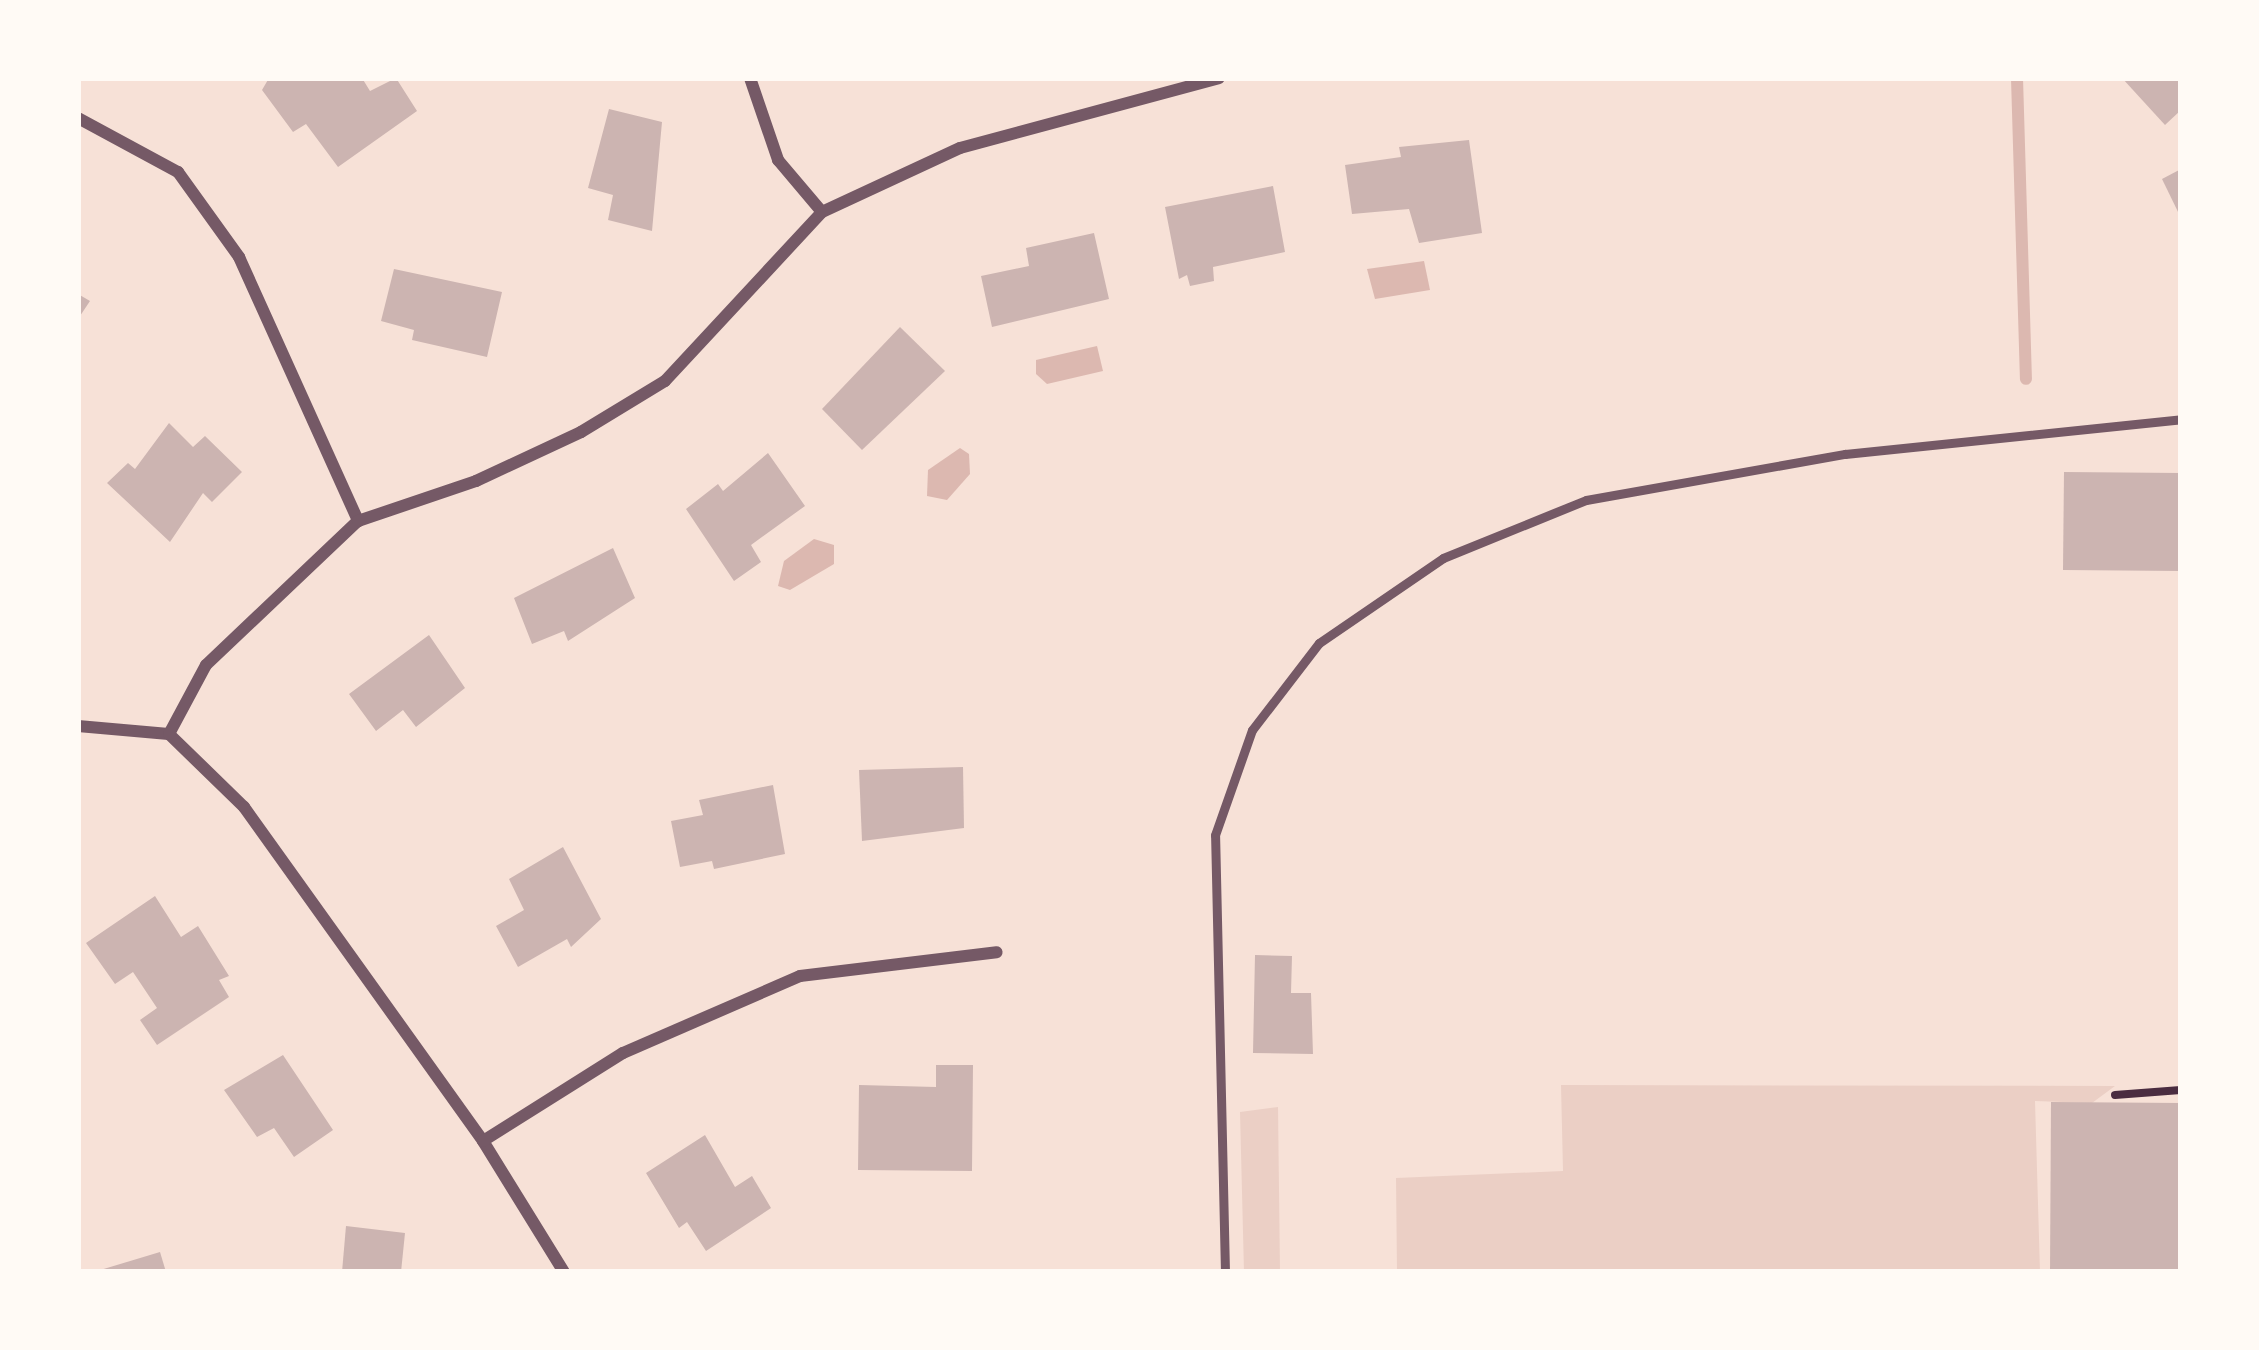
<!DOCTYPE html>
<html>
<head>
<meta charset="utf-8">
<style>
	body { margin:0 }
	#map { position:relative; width:2259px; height:1350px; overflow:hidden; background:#f7e1d7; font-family:Roboto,sans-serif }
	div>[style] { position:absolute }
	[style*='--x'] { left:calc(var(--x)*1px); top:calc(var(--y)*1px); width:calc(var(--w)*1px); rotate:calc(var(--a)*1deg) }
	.green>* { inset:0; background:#ebcfc5 }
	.water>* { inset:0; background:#dcb8b0 }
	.stream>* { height:12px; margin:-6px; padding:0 6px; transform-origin:6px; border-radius:6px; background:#dcb8b0 }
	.building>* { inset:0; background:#ccb4b1 }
	.path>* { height:8px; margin:-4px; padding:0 4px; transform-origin:4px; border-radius:4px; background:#4a2c40 }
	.service>* { height:9px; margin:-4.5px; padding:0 4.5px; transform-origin:4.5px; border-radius:4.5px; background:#755966 }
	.minor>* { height:12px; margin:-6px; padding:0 6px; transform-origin:6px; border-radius:6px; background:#755966 }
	span { translate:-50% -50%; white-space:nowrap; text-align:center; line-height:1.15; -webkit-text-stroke:9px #fffaf5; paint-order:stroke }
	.frame { position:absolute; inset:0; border:81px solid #fffaf5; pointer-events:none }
</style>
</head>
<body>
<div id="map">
	<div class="green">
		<i style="clip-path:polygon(1561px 1085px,2115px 1086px,2092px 1103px,2035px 1101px,2040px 1272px,1397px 1272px,1396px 1178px,1563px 1171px)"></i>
		<i style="clip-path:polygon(1278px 1107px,1280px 1272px,1244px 1272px,1240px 1112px)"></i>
	</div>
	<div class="water">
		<i style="clip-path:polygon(1424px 261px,1430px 290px,1375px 299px,1367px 269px)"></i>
		<i style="clip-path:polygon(1097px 346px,1103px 371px,1047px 384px,1036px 374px,1036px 360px)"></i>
		<i style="clip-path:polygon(960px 448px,969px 454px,970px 474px,947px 500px,927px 496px,928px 470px)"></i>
		<i style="clip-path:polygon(814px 539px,834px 545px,834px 564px,790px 590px,778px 586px,784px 561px)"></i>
	</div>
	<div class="stream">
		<i style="--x:2017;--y:78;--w:301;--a:88.3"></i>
	</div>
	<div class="building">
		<i style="clip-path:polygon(269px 78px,362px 78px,370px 91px,396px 78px,417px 111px,338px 167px,306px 124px,293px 132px,262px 90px)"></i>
		<i style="clip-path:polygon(2122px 78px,2181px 78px,2181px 110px,2165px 125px)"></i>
		<i style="clip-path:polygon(609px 109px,662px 122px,652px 231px,608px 220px,613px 195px,588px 188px)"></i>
		<i style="clip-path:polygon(1469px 140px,1482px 233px,1419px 243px,1409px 209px,1352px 214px,1345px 165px,1401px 157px,1399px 147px)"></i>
		<i style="clip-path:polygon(2181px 169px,2181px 218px,2162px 179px)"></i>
		<i style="clip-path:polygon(1273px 186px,1285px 252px,1213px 267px,1214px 281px,1190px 286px,1187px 275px,1179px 279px,1165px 207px)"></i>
		<i style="clip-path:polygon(1094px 233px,1109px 299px,992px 327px,981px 276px,1029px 266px,1026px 248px)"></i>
		<i style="clip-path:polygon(394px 269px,502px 292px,487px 357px,412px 340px,414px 330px,381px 321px)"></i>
		<i style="clip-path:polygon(78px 294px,90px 301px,78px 319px)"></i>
		<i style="clip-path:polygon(900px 327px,945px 371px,862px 450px,822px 409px)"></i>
		<i style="clip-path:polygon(169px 423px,193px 447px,205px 436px,242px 472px,212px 502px,203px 493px,170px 542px,107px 483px,128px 463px,135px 469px)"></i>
		<i style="clip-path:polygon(768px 453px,805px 506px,751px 545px,761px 562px,734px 581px,686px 509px,718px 484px,723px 491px)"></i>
		<i style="clip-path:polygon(2064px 472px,2181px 473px,2181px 571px,2063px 570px)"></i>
		<i style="clip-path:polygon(613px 548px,635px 598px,568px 641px,564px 631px,532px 644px,514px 598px)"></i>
		<i style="clip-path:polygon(429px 635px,465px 688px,416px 727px,403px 710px,376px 731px,349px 694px)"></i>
		<i style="clip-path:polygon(963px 767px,964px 828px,862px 841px,859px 770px)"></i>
		<i style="clip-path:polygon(773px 785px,785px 854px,714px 869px,712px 861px,680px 867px,671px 821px,703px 815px,699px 800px)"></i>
		<i style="clip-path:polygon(563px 847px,601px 919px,571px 947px,567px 939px,518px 967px,496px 926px,524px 910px,509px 879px)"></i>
		<i style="clip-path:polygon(155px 896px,181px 937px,198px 926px,229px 976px,219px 980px,229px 997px,157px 1045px,140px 1020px,157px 1008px,133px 972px,115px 984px,86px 943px)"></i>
		<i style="clip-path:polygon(1255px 955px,1292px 956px,1291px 993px,1311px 993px,1313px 1054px,1253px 1053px)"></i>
		<i style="clip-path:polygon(283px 1055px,333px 1130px,294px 1157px,274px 1128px,257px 1137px,224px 1090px)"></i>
		<i style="clip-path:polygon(936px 1065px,973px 1065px,972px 1171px,858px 1170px,859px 1085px,936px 1087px)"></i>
		<i style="clip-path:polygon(2051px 1102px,2181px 1103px,2181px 1272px,2050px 1272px)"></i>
		<i style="clip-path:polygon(705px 1135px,735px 1187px,752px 1176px,771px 1208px,706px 1251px,687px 1222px,679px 1228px,646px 1173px)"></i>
		<i style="clip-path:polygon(346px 1226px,405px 1233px,401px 1272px,342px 1272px)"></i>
		<i style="clip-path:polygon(160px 1252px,166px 1272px,97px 1272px,97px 1271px)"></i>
	</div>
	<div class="path">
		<i style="--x:2115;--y:1095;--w:66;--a:-4.3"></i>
	</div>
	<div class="service">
		<i style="--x:1225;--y:1272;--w:437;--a:-91.3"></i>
		<i style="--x:1215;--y:835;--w:111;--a:-70.6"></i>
		<i style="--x:1252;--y:730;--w:110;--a:-52.4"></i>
		<i style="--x:1319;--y:643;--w:150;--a:-34.4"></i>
		<i style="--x:1443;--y:558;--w:154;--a:-22.1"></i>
		<i style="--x:1586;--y:500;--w:263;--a:-10.1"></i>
		<i style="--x:1845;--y:454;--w:338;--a:-5.9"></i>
	</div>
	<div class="minor">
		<i style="--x:750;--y:78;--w:87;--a:71.1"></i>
		<i style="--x:778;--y:160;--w:68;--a:49.8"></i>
		<i style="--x:78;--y:118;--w:114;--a:28.4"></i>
		<i style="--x:178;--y:172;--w:105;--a:54.3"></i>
		<i style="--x:239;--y:257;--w:290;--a:65.7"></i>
		<i style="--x:78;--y:726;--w:91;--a:5"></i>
		<i style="--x:169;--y:734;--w:105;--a:44.2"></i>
		<i style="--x:244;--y:807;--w:411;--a:54.4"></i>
		<i style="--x:483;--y:1141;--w:154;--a:58.3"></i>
		<i style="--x:169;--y:734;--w:78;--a:-61.8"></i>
		<i style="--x:206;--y:665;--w:209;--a:-43.5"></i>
		<i style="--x:358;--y:521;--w:125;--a:-18.7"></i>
		<i style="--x:476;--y:481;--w:116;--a:-25"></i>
		<i style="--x:581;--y:432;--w:98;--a:-31.3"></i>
		<i style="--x:665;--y:381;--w:231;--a:-47.1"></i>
		<i style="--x:822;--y:212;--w:152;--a:-24.9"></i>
		<i style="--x:960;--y:148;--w:268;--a:-15.1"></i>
		<i style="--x:483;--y:1141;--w:165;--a:-32.2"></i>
		<i style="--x:623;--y:1053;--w:193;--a:-23.5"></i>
		<i style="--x:800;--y:976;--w:198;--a:-6.9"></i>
	</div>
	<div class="frame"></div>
</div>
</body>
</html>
